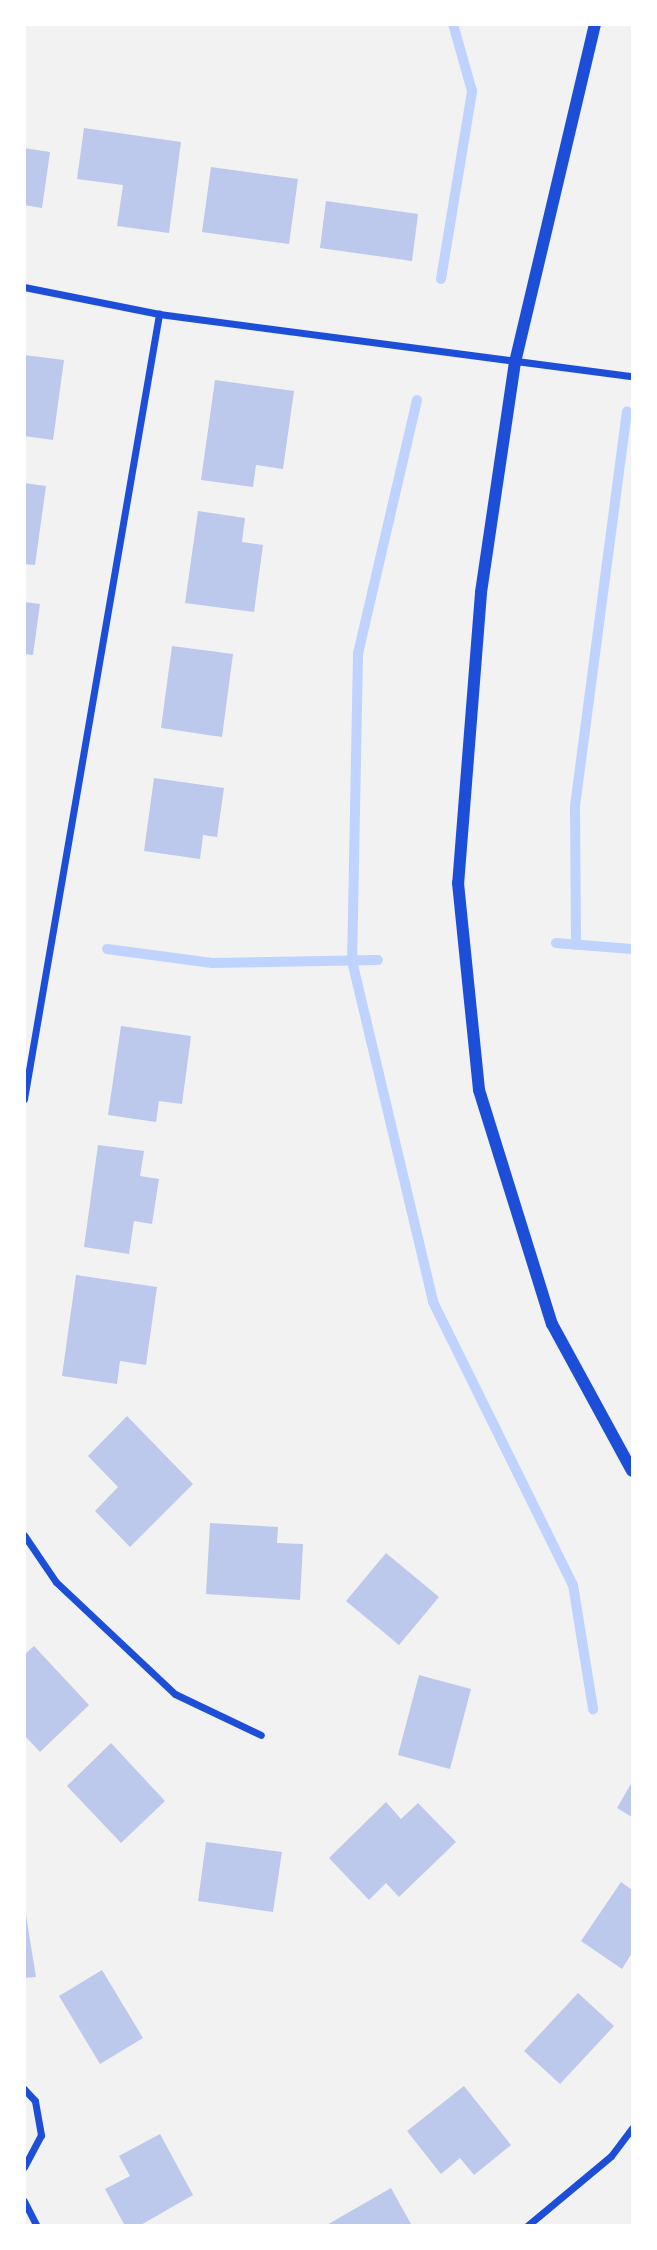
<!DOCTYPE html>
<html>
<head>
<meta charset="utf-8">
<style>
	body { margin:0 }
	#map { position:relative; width:657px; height:2250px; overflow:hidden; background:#f2f2f2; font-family:"Noto Sans",sans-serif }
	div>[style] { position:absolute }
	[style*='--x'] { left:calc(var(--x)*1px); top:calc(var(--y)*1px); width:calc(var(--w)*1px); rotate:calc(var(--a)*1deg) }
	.stream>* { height:10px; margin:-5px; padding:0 5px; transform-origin:5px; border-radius:5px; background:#bfd3fe }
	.building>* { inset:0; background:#bdc9ec }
	.minor>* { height:7px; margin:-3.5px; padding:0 3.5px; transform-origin:3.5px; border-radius:3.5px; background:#1d4ed8 }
	.tertiary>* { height:12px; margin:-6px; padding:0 6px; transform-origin:6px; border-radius:6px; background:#1d4ed8 }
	span { translate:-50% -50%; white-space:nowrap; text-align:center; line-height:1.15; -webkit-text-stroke:5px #fff; paint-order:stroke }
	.frame { position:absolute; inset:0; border:26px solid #fff; pointer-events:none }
</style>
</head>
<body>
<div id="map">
	<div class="stream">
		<i style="--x:441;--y:279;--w:191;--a:-80.6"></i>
		<i style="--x:472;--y:91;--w:70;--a:-105.8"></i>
		<i style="--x:417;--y:400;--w:261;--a:103.1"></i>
		<i style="--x:358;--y:654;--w:307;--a:91.1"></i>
		<i style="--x:352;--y:961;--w:350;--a:76.6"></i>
		<i style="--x:433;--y:1302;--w:316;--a:63.7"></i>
		<i style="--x:573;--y:1585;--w:126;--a:80.8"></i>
		<i style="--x:556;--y:943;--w:76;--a:4.5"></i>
		<i style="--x:576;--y:945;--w:139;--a:-90.4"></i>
		<i style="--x:575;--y:806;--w:398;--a:-82.5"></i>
		<i style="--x:107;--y:949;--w:106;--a:7.6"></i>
		<i style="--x:212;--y:963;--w:166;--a:-1"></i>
	</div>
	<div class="building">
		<i style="clip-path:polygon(84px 128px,181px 142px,169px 233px,117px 226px,123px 185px,77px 179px)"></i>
		<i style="clip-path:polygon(24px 148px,50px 152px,42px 208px,24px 205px)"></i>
		<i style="clip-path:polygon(211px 167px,298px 179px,289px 244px,202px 232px)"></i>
		<i style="clip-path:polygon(326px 201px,418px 214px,412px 261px,320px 248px)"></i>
		<i style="clip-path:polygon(24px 355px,64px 360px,53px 440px,24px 436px)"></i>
		<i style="clip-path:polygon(215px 380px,294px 391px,283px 469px,256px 465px,253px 487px,201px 480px)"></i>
		<i style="clip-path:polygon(24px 483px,46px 486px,35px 565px,24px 564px)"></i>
		<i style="clip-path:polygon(198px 511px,245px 518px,242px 542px,263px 545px,254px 612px,185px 603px)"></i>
		<i style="clip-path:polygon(24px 602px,40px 604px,33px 655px,24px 654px)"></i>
		<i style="clip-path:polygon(172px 646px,233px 654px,222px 737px,161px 728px)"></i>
		<i style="clip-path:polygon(154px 778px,224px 788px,217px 837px,203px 835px,200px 859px,144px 851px)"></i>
		<i style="clip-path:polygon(121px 1026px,191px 1036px,182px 1104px,159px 1101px,156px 1122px,108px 1115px)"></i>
		<i style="clip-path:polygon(98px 1145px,144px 1151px,140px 1176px,159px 1179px,152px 1224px,134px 1221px,129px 1254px,84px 1247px)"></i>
		<i style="clip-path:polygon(76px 1275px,157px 1287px,146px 1365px,120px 1361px,117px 1384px,62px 1376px)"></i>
		<i style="clip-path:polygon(127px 1416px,193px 1484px,130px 1547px,95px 1511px,118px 1487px,88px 1456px)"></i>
		<i style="clip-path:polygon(210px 1523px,278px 1527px,277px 1543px,303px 1544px,300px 1600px,206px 1594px)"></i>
		<i style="clip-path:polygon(386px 1553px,439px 1597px,399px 1645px,346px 1601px)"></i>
		<i style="clip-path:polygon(34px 1646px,89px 1705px,40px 1752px,24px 1735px,24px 1655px)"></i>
		<i style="clip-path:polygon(419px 1675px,471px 1689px,450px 1769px,398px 1755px)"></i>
		<i style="clip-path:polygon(111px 1743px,165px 1801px,121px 1843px,67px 1786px)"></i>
		<i style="clip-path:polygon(632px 1782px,632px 1817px,617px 1808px)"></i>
		<i style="clip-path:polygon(386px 1802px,401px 1819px,418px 1803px,456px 1842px,399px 1897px,386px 1883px,369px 1900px,329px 1858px)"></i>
		<i style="clip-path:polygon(206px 1842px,282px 1852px,273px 1912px,198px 1901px)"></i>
		<i style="clip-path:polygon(621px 1882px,632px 1890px,632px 1953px,622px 1969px,581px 1941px)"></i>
		<i style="clip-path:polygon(24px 1903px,36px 1977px,24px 1978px)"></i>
		<i style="clip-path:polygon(102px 1970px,143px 2038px,100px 2064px,59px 1996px)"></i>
		<i style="clip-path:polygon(578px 1993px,614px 2026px,560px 2084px,524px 2051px)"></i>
		<i style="clip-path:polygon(464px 2086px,511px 2145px,474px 2175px,460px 2158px,441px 2174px,407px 2131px)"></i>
		<i style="clip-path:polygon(160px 2134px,193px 2195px,139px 2226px,125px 2226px,105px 2189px,130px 2176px,119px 2156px)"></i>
		<i style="clip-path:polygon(391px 2188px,411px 2224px,325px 2226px)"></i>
	</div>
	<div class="minor">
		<i style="--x:24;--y:287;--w:138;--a:11.3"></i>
		<i style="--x:159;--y:314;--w:477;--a:7.5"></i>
		<i style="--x:24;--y:1099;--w:797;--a:-80.24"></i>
		<i style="--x:24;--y:1535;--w:57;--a:55.8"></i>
		<i style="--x:56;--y:1582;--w:163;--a:43.3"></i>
		<i style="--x:175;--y:1694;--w:95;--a:25.5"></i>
		<i style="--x:24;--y:2089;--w:16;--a:47"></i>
		<i style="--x:35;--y:2101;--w:35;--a:80"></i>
		<i style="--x:41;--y:2135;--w:36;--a:118"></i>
		<i style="--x:24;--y:2201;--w:28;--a:63"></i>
		<i style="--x:527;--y:2226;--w:109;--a:-39.8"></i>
		<i style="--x:611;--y:2156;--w:35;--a:-53"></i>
	</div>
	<div class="tertiary">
		<i style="--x:595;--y:24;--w:347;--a:103.3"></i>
		<i style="--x:515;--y:362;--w:233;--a:98.4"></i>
		<i style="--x:481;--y:593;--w:291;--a:94.5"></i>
		<i style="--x:458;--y:883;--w:208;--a:84.2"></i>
		<i style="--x:479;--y:1090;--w:245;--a:72.7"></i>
		<i style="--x:552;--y:1324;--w:167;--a:61.4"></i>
	</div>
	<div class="frame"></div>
</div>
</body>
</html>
